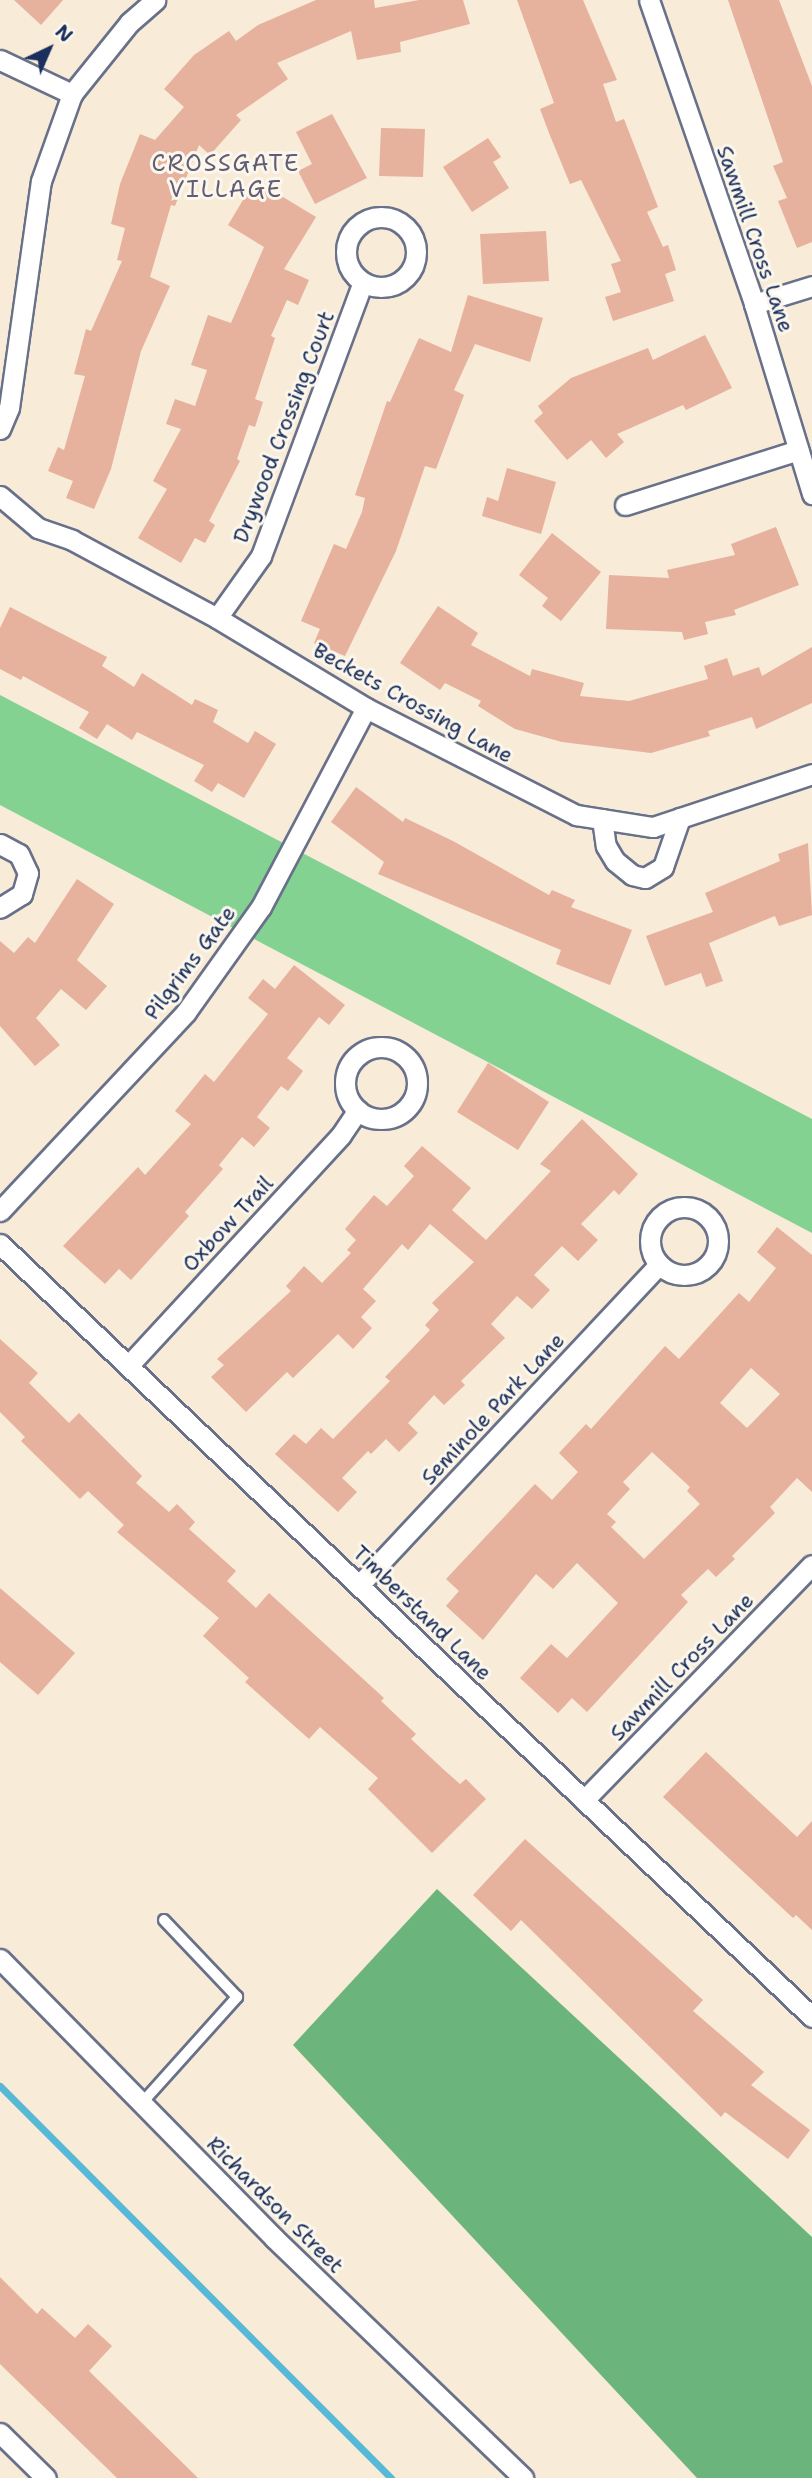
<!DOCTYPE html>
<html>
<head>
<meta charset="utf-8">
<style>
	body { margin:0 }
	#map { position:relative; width:812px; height:2478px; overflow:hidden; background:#f8ebd8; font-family:"Shantell Sans",sans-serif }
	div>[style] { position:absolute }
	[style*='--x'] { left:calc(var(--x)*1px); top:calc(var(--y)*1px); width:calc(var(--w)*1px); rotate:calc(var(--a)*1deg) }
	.green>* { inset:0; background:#84d292 }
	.forest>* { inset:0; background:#6bb47c }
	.stream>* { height:7px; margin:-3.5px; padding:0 3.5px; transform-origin:3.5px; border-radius:3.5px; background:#57b9d6 }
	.building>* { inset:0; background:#e6b19d }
	.roads { filter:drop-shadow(2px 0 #687189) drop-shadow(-2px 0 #687189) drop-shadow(0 2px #687189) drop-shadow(0 -2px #687189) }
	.service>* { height:10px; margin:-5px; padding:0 5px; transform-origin:5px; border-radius:5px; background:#fff }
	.minor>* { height:19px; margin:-9.5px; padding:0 9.5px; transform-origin:9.5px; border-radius:9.5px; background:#fff }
	.minor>.ring { margin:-9.5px; padding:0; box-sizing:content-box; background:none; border:19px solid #fff; border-radius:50% }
	span { translate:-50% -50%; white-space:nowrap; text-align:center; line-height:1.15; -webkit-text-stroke:6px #fbf7ec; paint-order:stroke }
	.street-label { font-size:21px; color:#1b2f5e }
	.neighbourhood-label { font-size:23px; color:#625c74; letter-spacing:2px }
	.north { position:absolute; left:14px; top:14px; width:70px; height:70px; -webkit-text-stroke:5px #fbf7ec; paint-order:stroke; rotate:44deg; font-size:19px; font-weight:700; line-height:28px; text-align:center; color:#1b2f5e }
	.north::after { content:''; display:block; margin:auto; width:24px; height:32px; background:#1b2f5e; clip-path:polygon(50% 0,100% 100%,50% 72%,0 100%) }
</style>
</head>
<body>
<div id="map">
	<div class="green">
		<i style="clip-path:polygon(0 695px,812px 1119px,812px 1233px,0 805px)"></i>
	</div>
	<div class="forest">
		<i style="clip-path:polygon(437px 1889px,812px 2237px,812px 2478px,697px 2478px,293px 2045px)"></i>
	</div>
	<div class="stream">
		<i style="--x:0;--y:2086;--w:554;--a:45.07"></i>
	</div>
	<div class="building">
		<i style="clip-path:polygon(14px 0,63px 0,41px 25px)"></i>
		<i style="clip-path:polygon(316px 0,374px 0,375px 8px,419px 0,463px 0,470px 24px,400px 42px,401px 52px,357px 60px,351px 31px,277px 63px,288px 79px,236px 115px,241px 120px,210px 155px,199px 145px,175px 206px,171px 205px,150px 277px,170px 286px,141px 351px,111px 469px,94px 509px,66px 498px,73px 481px,48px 471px,58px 447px,64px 450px,85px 376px,74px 374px,86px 329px,91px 331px,122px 261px,117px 260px,125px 228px,111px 224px,120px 184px,140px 134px,155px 140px,184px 107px,164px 89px,194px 55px,229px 31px,236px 41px,258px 25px)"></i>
		<i style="clip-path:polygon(517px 0,583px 0,617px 80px,603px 84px,616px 122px,624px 119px,658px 207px,647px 212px,663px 247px,668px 245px,676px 270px,665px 274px,674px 301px,613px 321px,605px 297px,621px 292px,611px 264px,621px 261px,581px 180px,570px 184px,549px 133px,540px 109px,554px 103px)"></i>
		<i style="clip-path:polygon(728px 0,779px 0,812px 86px,812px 242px,797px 248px,778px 201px,787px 198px,773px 166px,783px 162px)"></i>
		<i style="clip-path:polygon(332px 114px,367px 178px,315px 204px,298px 171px,312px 164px,296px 132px)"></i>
		<i style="clip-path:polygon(381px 128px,425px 129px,423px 177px,379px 176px)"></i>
		<i style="clip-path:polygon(488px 138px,501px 157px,493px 162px,509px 188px,472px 212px,443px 167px)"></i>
		<i style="clip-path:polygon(255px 180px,316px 217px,284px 269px,309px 280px,298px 305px,287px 300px,271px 336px,275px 338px,255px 399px,263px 402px,255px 427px,249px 425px,237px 459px,240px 461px,209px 521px,215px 525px,205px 543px,195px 538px,181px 563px,138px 538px,167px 489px,153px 481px,181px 429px,166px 424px,175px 399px,195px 406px,207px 370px,191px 365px,208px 315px,231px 323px,264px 247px,228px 225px)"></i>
		<i style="clip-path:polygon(546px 231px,549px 281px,483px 284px,480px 234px)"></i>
		<i style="clip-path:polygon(468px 295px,543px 318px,530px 362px,475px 344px,454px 390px,464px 395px,436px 469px,425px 466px,396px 551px,345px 656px,314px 643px,320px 629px,301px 621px,334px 544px,346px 549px,362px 512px,365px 498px,355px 495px,387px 401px,390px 402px,419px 338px,451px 352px)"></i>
		<i style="clip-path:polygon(705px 335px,732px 388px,686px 410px,683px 405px,617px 434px,624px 442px,606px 458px,591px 440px,567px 460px,534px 421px,543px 413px,538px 406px,571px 378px,648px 348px,653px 360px)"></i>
		<i style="clip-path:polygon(507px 468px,556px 482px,541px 534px,482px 516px,487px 497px,498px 501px)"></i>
		<i style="clip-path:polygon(776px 527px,799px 585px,734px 610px,736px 615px,705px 622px,708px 634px,684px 640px,682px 632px,606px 629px,609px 575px,669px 578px,667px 570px,735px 555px,731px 544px)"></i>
		<i style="clip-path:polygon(552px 533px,601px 572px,561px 621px,542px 606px,548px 598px,519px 575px)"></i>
		<i style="clip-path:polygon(438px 606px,478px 633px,471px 645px,530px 676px,532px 669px,584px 683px,580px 696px,629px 701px,708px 679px,704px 666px,727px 658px,733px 676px,759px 667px,762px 676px,812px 647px,812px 703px,756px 729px,752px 717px,708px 731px,710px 736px,651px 753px,562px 742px,515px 729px,478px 706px,481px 701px,445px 683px,440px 690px,400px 663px)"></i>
		<i style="clip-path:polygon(10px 607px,107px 657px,102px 666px,134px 687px,142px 673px,192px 705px,195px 699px,218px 710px,213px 722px,248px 743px,255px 731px,276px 744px,244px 798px,218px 783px,212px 792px,194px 781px,204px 765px,137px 732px,132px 740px,107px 724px,97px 739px,79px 728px,89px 712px,23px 676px,21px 680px,0 669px,0 628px)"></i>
		<i style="clip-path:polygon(356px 787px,403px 822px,405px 818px,453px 841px,549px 895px,552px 890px,575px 900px,571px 907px,632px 930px,610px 985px,556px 964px,561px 950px,378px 874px,384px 862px,331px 822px)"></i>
		<i style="clip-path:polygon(808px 843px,812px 915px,779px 926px,775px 916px,709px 943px,723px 981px,706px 987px,701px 973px,665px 986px,646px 936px,713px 912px,705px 893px,780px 861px,778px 854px)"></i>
		<i style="clip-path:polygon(77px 879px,114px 904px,77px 960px,107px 986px,86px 1010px,61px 989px,36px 1018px,60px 1045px,35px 1066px,0 1026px,0 941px,14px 953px,28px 937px,35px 943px)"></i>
		<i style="clip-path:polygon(294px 965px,345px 1005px,329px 1025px,319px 1017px,287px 1058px,303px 1071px,288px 1091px,281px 1086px,257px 1117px,270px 1128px,254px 1147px,242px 1137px,219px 1165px,223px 1169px,185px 1212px,189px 1216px,131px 1280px,119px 1269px,105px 1284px,63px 1246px,138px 1167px,145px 1175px,191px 1124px,175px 1111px,205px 1074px,214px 1082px,268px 1014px,248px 998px,263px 979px,275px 989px)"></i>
		<i style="clip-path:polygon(488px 1063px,549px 1102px,518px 1150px,457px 1112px)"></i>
		<i style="clip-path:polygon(582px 1119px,638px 1174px,619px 1195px,614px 1190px,581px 1224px,598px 1240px,578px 1261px,562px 1246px,534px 1275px,550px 1290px,532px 1309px,517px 1296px,491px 1324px,505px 1338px,461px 1381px,465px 1385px,444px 1405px,434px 1395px,408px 1423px,418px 1433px,399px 1452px,386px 1439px,371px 1454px,368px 1451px,342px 1478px,357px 1492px,338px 1512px,275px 1454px,294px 1434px,306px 1444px,321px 1428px,333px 1439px,390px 1381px,385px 1377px,430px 1330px,425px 1325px,439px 1310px,432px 1303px,474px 1262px,430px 1224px,408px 1250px,402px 1244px,363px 1289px,376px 1301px,361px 1317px,372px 1328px,353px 1349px,338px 1334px,293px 1378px,287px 1372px,246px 1412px,211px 1377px,224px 1365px,217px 1359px,291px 1291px,286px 1286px,304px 1266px,322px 1283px,351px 1253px,347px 1250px,356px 1240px,345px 1229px,374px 1195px,387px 1206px,414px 1176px,404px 1166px,422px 1146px,471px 1188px,452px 1210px,486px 1240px,551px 1171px,540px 1164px)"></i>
		<i style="clip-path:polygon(evenodd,777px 1227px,812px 1255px,812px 1492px,797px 1478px,770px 1507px,775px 1513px,732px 1556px,735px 1559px,716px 1577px,708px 1569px,681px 1595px,688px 1602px,587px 1712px,572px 1698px,558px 1713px,520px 1678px,551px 1644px,567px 1658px,618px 1603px,577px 1563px,553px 1589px,536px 1574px,483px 1640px,446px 1606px,459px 1591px,446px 1579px,535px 1484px,552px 1500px,578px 1472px,559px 1453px,586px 1424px,591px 1429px,665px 1346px,679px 1359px,739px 1293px,749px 1302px,776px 1268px,757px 1252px,777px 1227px,751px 1368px,780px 1394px,747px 1428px,720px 1403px,751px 1368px,777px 1227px,652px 1452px,690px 1487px,687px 1491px,700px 1504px,644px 1559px,611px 1527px,616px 1522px,607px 1514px,630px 1489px,623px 1482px,652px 1452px)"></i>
		<i style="clip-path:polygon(0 1339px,38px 1373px,29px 1383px,69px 1423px,79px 1413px,142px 1476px,136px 1483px,169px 1512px,177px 1504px,195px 1522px,189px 1529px,236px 1571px,227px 1581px,256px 1608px,269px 1593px,384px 1698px,381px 1701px,416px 1734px,411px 1739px,443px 1769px,460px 1784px,466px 1779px,486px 1799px,432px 1853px,368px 1789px,378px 1778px,320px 1727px,309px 1739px,245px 1682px,249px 1678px,203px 1636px,219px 1618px,117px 1532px,124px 1525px,88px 1491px,80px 1499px,21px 1441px,25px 1437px,0 1412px)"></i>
		<i style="clip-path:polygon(0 1588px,75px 1653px,38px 1695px,0 1662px)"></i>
		<i style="clip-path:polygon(706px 1752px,797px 1837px,812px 1821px,812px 1930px,796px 1915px,793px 1918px,663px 1797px)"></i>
		<i style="clip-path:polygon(525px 1839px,703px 2000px,693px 2011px,764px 2072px,751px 2085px,810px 2130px,788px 2159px,725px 2112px,721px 2117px,521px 1920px,511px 1931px,473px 1895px)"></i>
		<i style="clip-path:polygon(0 2277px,37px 2314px,42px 2308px,75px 2338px,88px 2324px,112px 2346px,89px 2371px,198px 2478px,117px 2478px,0 2364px)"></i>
	</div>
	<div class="roads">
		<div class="service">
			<i style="--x:141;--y:2104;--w:144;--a:-48.1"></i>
			<i style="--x:237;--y:1997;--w:106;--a:-133.5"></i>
		</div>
		<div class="minor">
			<i style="--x:649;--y:0;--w:322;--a:70.9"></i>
			<i style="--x:754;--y:304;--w:199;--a:73"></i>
			<i style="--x:0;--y:60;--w:80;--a:25.3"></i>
			<i class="ring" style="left:346px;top:217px;width:51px;height:51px"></i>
			<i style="--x:754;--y:304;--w:61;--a:-17.2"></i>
			<i style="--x:0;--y:429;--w:23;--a:-67"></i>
			<i style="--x:9;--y:408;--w:229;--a:-82"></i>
			<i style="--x:41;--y:181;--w:92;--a:-70.4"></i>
			<i style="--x:72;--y:94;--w:91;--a:-51.2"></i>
			<i style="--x:129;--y:23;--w:35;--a:-41"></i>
			<i style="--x:0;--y:496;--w:50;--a:40.1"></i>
			<i style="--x:38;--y:528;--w:36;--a:19"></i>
			<i style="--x:72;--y:540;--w:165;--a:28.3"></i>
			<i style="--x:217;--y:618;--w:174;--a:31.1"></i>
			<i style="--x:366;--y:708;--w:236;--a:27"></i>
			<i style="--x:576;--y:815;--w:78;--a:8.9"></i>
			<i style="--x:653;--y:827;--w:168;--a:-18.4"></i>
			<i style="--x:625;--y:505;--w:182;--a:-17.6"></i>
			<i style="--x:217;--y:618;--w:76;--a:-54.6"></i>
			<i style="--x:261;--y:556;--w:292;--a:-69.6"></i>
			<i style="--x:602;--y:819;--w:27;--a:82"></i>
			<i style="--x:606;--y:846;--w:17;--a:59"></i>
			<i style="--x:615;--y:861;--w:22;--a:39"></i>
			<i style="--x:632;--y:875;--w:13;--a:13"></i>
			<i style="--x:645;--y:878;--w:21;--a:-31"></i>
			<i style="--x:663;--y:867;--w:52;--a:-70.9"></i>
			<i style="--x:0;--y:844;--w:21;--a:28"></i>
			<i style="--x:19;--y:854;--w:21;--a:65"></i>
			<i style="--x:28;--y:873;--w:22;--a:106"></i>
			<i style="--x:22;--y:894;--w:26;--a:148"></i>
			<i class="ring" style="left:345px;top:1047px;width:53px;height:53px"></i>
			<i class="ring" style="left:650px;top:1207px;width:49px;height:49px"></i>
			<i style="--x:0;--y:1211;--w:272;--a:-46.9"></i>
			<i style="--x:186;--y:1012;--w:129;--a:-54.5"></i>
			<i style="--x:261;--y:907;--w:225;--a:-62.2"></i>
			<i style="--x:0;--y:1244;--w:1121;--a:43.59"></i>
			<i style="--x:128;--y:1366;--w:314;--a:-47.3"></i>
			<i style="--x:341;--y:1135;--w:30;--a:-56"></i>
			<i style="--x:360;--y:1584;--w:437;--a:-46.9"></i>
			<i style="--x:584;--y:1800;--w:327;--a:-45.9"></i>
			<i style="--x:0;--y:1959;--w:391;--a:45.5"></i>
			<i style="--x:274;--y:2238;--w:346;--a:43.9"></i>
			<i style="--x:0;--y:2433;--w:64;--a:44.4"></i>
		</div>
	</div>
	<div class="street-label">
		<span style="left:755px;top:239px;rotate:71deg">Sawmill Cross Lane</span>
		<span style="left:284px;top:427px;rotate:-69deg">Drywood Crossing Court</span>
		<span style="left:413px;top:703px;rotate:29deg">Beckets Crossing Lane</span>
		<span style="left:190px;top:963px;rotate:-53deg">Pilgrims Gate</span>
		<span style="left:228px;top:1224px;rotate:-47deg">Oxbow Trail</span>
		<span style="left:493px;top:1409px;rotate:-47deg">Seminole Park Lane</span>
		<span style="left:422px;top:1613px;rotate:44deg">Timberstand Lane</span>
		<span style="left:682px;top:1667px;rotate:-46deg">Sawmill Cross Lane</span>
		<span style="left:275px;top:2205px;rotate:45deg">Richardson Street</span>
	</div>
	<div class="neighbourhood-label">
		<span style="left:226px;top:176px">CROSSGATE<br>VILLAGE</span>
	</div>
	<div class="north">N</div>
</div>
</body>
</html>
